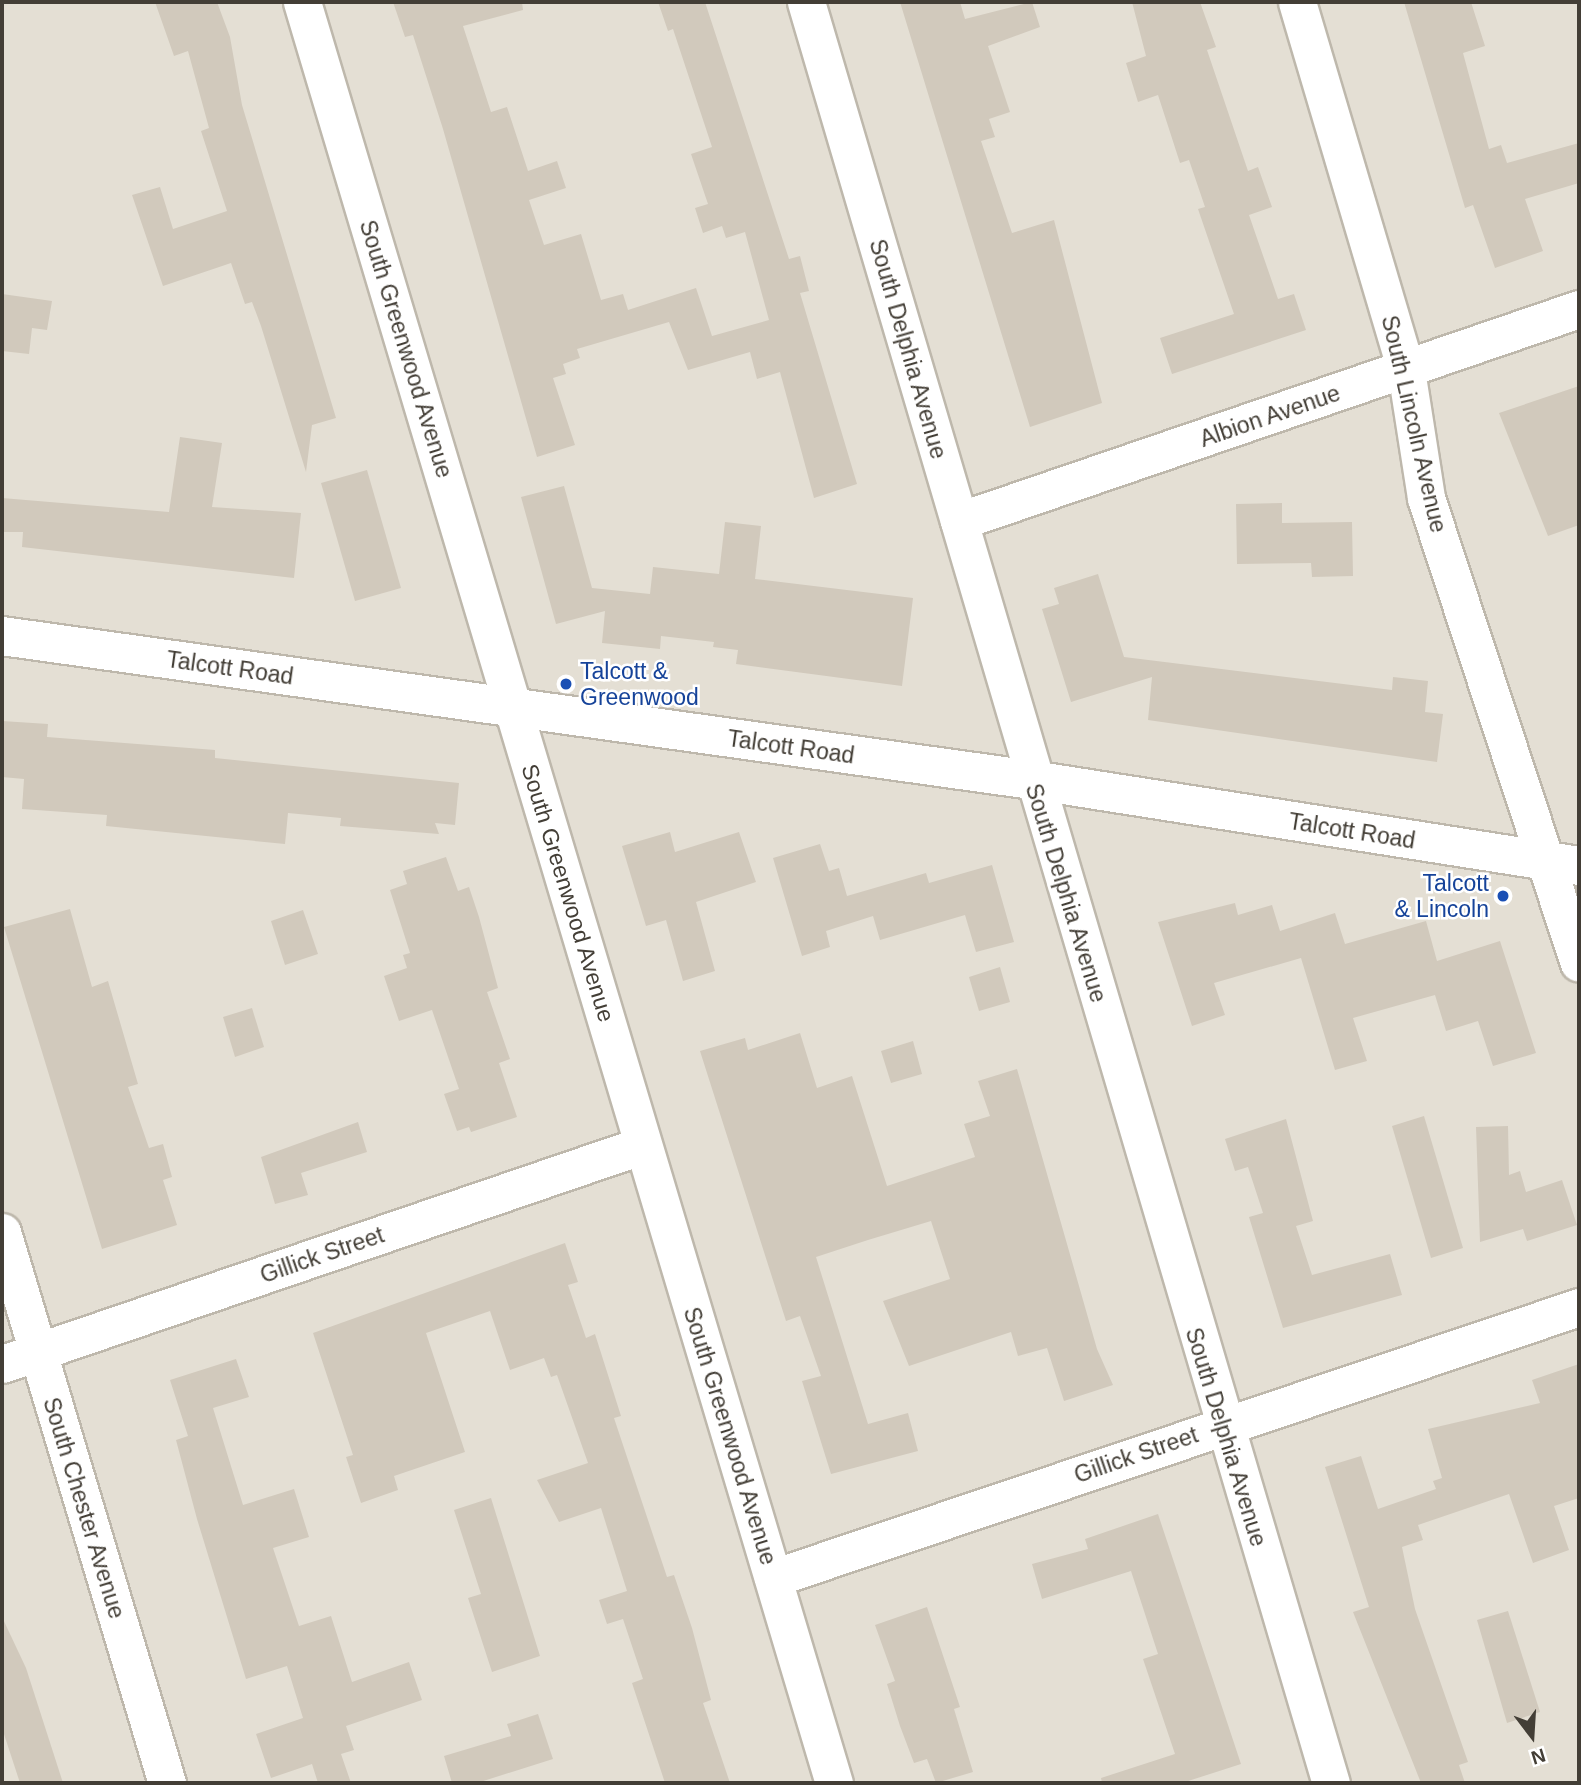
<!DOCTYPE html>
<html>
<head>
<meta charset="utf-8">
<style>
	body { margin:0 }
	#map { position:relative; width:1581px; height:1785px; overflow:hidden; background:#f1ede5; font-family:Helvetica,sans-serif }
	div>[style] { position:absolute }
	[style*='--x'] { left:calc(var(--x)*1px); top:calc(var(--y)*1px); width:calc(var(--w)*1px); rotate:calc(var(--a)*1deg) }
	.residential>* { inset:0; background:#e4dfd4 }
	.building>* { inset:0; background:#d1c9bc }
	.roads { filter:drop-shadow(2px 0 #beb8ac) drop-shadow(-2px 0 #beb8ac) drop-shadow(0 2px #beb8ac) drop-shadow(0 -2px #beb8ac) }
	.minor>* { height:37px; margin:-18.5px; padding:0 18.5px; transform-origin:18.5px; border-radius:18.5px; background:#fff }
	.tertiary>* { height:38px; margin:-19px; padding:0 19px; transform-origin:19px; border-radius:19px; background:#fff }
	.dots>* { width:19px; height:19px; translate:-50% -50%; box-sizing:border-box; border:4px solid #fff; border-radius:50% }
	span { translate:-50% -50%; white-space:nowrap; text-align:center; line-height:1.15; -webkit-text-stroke:5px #fff; paint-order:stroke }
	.street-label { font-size:23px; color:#433e36 }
	.transit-label { font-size:23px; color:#164399 }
	.left { translate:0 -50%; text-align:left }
	.right { translate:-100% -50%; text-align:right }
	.frame { position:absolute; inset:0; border:4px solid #433e36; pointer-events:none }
	.north { position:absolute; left:1497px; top:1701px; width:70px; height:70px; -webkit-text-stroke:5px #fff; paint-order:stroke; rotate:163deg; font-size:19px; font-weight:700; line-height:28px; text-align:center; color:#433e36 }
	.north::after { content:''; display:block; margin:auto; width:24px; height:32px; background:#433e36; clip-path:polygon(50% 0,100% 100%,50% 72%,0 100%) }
</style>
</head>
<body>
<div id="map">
	<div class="residential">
		<i style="clip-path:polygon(2px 2px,1579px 2px,1579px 1783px,2px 1783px)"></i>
	</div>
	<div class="building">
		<i style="clip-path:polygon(155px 2px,217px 2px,230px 37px,242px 105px,336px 418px,312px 425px,306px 472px,261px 326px,252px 302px,245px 304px,231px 263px,163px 286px,132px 195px,160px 187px,173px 229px,227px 211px,201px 131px,209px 128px,188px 51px,174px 56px)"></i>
		<i style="clip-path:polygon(393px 2px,522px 2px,523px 10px,463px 26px,491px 112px,507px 107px,528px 171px,557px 161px,566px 188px,529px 200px,544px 245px,581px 234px,601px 300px,623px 294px,628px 310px,696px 288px,712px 336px,769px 320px,745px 232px,726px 238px,722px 226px,703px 233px,695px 208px,708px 204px,691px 154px,712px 147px,673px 29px,668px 31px,658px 2px,705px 2px,789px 259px,800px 256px,809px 291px,800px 293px,857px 484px,814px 498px,780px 372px,757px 379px,750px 352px,688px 370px,669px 322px,577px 349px,580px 358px,563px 364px,566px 374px,553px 378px,575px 445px,537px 457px,443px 129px,413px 35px,405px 37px)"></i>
		<i style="clip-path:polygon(900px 2px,960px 2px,965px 19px,1032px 2px,1040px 27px,988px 46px,1010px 112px,989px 119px,995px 137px,981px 141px,1012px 233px,1054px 220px,1102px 403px,1030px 427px)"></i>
		<i style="clip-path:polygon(1132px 2px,1200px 2px,1216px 47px,1207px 50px,1248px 171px,1258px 167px,1272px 207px,1249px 215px,1278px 299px,1294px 294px,1306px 330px,1172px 374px,1160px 338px,1234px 314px,1198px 209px,1205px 207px,1189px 160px,1180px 163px,1158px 95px,1138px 102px,1126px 63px,1146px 56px)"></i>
		<i style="clip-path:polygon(1404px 2px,1471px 2px,1485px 46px,1463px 53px,1489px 149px,1501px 145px,1507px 163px,1579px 143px,1579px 183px,1525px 199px,1543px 251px,1495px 268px,1473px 205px,1465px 208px)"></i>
		<i style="clip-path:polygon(2px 294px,52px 301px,47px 330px,32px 328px,29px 354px,2px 351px)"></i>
		<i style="clip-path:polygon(1579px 386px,1579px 525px,1548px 536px,1499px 413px)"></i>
		<i style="clip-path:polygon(180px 437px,222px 443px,212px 507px,301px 513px,294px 578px,22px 547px,23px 532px,2px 532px,2px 498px,169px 512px)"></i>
		<i style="clip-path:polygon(367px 470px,401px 588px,355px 601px,321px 483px)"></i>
		<i style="clip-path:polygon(564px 486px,592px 588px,650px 594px,653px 567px,719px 574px,725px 522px,761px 526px,755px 579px,913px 598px,902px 686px,736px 664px,738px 650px,713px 647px,714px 642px,661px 636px,660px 649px,602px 643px,605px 611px,556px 624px,521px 497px)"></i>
		<i style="clip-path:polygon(1282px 503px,1282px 523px,1352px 522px,1353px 576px,1312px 577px,1311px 563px,1237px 564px,1236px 504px)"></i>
		<i style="clip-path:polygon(1098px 574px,1124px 657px,1392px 690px,1393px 677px,1428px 681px,1425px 712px,1443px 714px,1437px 762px,1148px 720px,1152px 677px,1071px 702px,1042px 609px,1059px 604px,1054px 588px)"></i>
		<i style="clip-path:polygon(2px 721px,48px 724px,47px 737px,215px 750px,215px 758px,459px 783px,455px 825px,435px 823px,439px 834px,340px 826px,341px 818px,288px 813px,285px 844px,106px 826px,107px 815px,22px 809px,24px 779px,2px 777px)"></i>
		<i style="clip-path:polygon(670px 832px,675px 852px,739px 832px,756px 882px,696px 902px,715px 971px,683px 981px,666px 920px,646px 926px,622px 846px)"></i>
		<i style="clip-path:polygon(820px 844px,829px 871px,839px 868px,847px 896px,926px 873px,929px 883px,992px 865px,1014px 942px,976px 952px,965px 915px,880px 940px,873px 916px,826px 931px,830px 947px,802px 956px,773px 858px)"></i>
		<i style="clip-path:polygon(446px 857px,458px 891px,469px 887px,479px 917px,498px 988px,487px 992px,510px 1059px,499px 1063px,517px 1117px,471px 1132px,469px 1127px,457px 1131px,444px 1094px,459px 1089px,432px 1010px,399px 1021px,384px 976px,407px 968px,403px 955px,410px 953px,390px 890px,407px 884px,403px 871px)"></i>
		<i style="clip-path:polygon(1235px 903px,1238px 915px,1272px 905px,1280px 931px,1335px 913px,1345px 944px,1426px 921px,1437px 961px,1500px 941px,1536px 1053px,1493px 1066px,1478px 1021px,1446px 1031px,1435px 995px,1353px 1018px,1367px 1061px,1335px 1070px,1301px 958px,1214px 983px,1225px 1015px,1192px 1026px,1158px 922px)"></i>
		<i style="clip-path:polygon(70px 909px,92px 987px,108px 981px,138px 1084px,128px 1087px,149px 1148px,163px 1144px,172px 1177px,163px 1180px,177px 1225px,102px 1249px,4px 927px)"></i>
		<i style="clip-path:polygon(303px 910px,318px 954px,285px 965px,271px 921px)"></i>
		<i style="clip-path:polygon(1000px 967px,1010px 1002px,979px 1011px,969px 977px)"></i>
		<i style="clip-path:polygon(252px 1008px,264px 1047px,235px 1057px,223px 1017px)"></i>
		<i style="clip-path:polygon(800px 1033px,817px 1088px,852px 1076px,887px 1186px,975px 1157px,964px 1124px,990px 1116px,978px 1081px,1017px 1069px,1097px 1349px,1113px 1385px,1064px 1401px,1047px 1348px,1018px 1356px,1011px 1332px,909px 1366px,883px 1301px,950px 1279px,931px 1221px,868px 1240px,816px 1257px,868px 1424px,908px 1413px,918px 1451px,831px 1474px,802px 1381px,821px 1376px,800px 1316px,786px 1321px,700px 1051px,745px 1038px,748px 1050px)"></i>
		<i style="clip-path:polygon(913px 1041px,922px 1074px,891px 1083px,881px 1051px)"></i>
		<i style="clip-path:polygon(1424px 1116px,1463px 1248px,1431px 1258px,1392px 1126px)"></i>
		<i style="clip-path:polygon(1286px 1119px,1313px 1221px,1296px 1226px,1312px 1275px,1390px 1254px,1402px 1295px,1283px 1328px,1249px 1217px,1263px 1213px,1248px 1167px,1235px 1171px,1225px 1139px)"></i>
		<i style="clip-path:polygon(358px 1122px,367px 1152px,301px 1173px,308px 1195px,275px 1204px,261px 1157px)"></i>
		<i style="clip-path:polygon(1508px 1126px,1509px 1175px,1520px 1171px,1526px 1192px,1562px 1180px,1577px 1225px,1527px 1241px,1523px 1229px,1480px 1242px,1476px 1127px)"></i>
		<i style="clip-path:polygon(565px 1243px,578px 1282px,568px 1285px,586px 1338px,595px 1334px,621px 1416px,614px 1418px,667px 1577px,674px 1575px,692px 1628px,711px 1700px,703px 1703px,730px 1783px,665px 1783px,632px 1683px,643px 1679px,623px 1619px,607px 1624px,599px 1600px,627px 1591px,601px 1508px,559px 1522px,537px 1480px,588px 1463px,557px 1375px,551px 1377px,544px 1358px,510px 1370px,490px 1311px,426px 1333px,465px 1452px,394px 1476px,398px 1490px,361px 1503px,346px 1457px,353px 1455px,313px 1333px)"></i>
		<i style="clip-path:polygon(236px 1359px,249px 1397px,213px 1408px,243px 1505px,294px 1489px,309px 1537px,273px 1548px,299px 1626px,331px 1616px,352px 1682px,409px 1662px,422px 1700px,346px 1726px,354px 1750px,341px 1754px,351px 1783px,318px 1783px,312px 1764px,271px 1778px,256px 1734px,303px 1718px,287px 1666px,246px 1679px,197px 1519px,176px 1440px,188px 1436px,170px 1380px)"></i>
		<i style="clip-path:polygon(1579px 1364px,1579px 1498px,1554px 1506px,1569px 1550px,1533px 1563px,1509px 1494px,1418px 1525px,1423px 1540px,1402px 1547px,1415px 1609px,1468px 1762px,1459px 1765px,1465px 1783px,1421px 1783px,1353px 1612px,1369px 1607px,1325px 1467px,1361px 1456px,1378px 1509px,1436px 1489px,1433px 1481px,1442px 1478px,1428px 1429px,1540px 1403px,1532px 1380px)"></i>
		<i style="clip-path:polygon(491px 1498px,540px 1656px,492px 1672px,468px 1598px,481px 1594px,454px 1510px)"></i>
		<i style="clip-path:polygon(1158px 1514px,1241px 1764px,1182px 1783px,1102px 1783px,1101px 1778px,1175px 1754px,1143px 1659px,1158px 1654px,1131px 1571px,1042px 1599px,1032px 1564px,1088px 1549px,1085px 1539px)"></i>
		<i style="clip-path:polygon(927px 1607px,960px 1707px,954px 1709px,973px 1772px,936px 1783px,927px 1759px,914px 1763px,900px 1726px,887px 1684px,895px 1681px,875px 1625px)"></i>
		<i style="clip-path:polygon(1508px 1611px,1540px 1712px,1507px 1723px,1477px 1620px)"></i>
		<i style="clip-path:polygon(2px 1617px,26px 1668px,63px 1783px,20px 1783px,2px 1728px)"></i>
		<i style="clip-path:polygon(538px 1714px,553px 1759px,477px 1783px,452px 1783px,444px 1756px,511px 1736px,507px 1724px)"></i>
	</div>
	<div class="roads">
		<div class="minor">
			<i style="--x:302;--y:2;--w:1859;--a:73.37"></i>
			<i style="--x:806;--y:2;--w:1857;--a:73.58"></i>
			<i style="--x:1297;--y:2;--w:384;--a:73.5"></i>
			<i style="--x:1406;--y:370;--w:130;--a:81.1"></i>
			<i style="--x:1426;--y:498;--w:489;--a:71.8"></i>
			<i style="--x:959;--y:521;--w:655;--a:-18.88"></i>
			<i style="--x:2;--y:1232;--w:575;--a:73.33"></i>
			<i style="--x:2;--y:1364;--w:677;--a:-18.86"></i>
			<i style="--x:773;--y:1578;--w:850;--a:-18.58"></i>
		</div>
		<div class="tertiary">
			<i style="--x:2;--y:636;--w:1040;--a:7.96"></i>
			<i style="--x:1032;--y:780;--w:554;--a:8.93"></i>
		</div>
	</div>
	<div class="dots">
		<i style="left:566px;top:684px;background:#1a4fb4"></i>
		<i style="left:1503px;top:896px;background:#1a4fb4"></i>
	</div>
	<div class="street-label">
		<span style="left:406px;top:349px;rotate:73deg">South Greenwood Avenue</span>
		<span style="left:908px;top:349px;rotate:74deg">South Delphia Avenue</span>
		<span style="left:1270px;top:416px;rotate:-19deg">Albion Avenue</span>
		<span style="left:1414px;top:424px;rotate:77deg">South Lincoln Avenue</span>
		<span style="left:230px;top:668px;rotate:8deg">Talcott Road</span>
		<span style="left:791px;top:747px;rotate:8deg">Talcott Road</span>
		<span style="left:1352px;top:831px;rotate:9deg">Talcott Road</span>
		<span style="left:568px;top:893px;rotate:73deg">South Greenwood Avenue</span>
		<span style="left:1066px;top:893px;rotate:73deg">South Delphia Avenue</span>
		<span style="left:322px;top:1255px;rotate:-19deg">Gillick Street</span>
		<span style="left:730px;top:1436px;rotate:73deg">South Greenwood Avenue</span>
		<span style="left:1226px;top:1437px;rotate:73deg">South Delphia Avenue</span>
		<span style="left:1136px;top:1455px;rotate:-19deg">Gillick Street</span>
		<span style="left:84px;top:1508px;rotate:73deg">South Chester Avenue</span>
	</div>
	<div class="transit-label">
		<span class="left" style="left:580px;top:684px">Talcott &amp;<br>Greenwood</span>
		<span class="right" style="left:1489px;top:896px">Talcott<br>&amp; Lincoln</span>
	</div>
	<div class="frame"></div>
	<div class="north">N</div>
</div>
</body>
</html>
